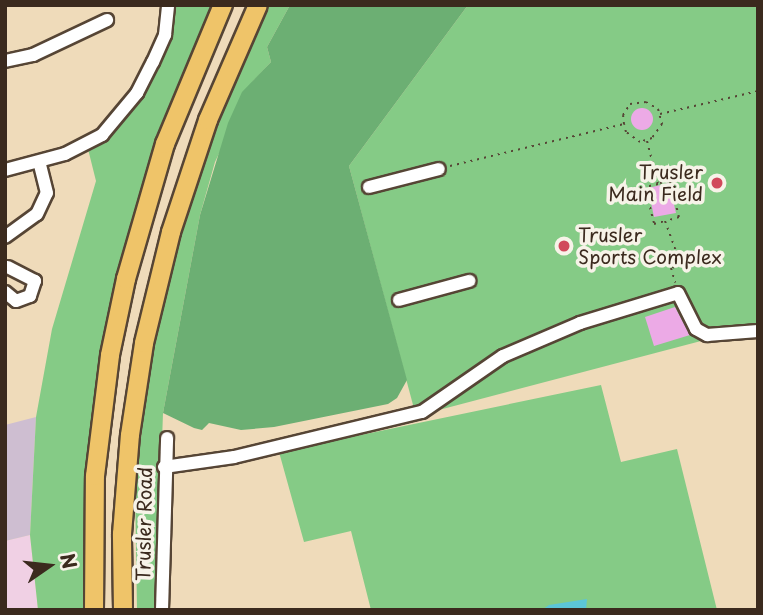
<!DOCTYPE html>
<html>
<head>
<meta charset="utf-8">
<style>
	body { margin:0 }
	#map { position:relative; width:763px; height:615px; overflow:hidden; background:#efdbba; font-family:"Playpen Sans",sans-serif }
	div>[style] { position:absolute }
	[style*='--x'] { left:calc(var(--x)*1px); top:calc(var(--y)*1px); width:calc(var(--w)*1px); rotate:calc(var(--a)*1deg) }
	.built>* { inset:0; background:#f0d0e4 }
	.industrial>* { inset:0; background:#cebed1 }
	.green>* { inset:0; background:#85cb86 }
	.forest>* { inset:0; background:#6caf73 }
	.water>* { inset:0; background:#5cc6d7 }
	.building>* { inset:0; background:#ecaae6 }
	.round { border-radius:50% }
	.path>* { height:2px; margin-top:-1px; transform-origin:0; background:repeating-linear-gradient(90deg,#564535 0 2px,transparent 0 7px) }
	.roads { filter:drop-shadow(2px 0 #564535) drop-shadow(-2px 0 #564535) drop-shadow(0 2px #564535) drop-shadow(0 -2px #564535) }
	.minor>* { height:12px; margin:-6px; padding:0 6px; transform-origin:6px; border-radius:6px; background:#fff }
	.highway>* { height:18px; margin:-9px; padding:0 9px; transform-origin:9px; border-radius:9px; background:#efc469 }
	.dots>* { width:19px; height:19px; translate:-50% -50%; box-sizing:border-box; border:4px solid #f7f3e8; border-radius:50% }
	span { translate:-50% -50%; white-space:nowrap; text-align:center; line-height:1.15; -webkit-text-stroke:7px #f7f3e8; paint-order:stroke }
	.poi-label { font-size:19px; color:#3b2a1e }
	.right { translate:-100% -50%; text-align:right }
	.left { translate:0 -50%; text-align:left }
	.street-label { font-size:19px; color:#3b2a1e }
	.frame { position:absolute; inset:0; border:7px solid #3b2a1e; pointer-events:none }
	.north { position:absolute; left:14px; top:531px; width:70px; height:70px; -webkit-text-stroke:5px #f7f3e8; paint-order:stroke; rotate:76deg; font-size:19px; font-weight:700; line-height:28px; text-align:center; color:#3b2a1e }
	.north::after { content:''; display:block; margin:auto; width:24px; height:32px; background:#3b2a1e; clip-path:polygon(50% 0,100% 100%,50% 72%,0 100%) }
</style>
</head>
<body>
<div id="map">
	<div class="built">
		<i style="clip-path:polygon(30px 535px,38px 610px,5px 610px,5px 541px)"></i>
	</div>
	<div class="industrial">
		<i style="clip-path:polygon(36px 417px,30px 535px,5px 541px,5px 425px)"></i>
	</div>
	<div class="green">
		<i style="clip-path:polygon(176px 5px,212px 5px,157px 140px,113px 297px,88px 452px,84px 610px,38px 610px,30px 535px,36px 417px,52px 329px,96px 181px,88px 149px,107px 137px,135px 105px,170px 41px)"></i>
		<i style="clip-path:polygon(267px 5px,290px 5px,267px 47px,271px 62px,253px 81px,215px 162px,200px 215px,163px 413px,156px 610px,137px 610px,135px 485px,154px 334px,181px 226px,221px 107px)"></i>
		<i style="clip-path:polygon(468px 5px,758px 5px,758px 326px,416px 416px,349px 166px)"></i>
		<i style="clip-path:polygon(601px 385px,621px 462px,677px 449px,717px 610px,371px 610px,351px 531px,304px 542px,279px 452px)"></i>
	</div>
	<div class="forest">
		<i style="clip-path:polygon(290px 5px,468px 5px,349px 166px,407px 380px,397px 398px,388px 404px,274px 427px,241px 430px,209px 423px,202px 430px,194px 428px,163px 413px,200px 215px,228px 123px,242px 92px,271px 62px,267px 47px)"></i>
	</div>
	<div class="water">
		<i style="clip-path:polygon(587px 599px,586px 610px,542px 610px,549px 605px)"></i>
	</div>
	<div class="building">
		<i class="round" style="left:631px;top:108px;width:22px;height:22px"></i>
		<i style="clip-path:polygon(669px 183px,676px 213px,654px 217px,648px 188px)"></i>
		<i style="clip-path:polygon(675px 307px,690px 335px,654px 346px,645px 317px)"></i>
	</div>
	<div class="path">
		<i style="--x:660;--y:114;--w:101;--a:-13.2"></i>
		<i style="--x:647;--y:141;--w:44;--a:75.7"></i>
		<i style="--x:658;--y:184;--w:13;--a:167"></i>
		<i style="--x:645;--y:187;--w:38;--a:76"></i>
		<i style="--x:654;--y:224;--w:11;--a:-15"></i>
		<i style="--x:665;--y:221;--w:47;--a:70"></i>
		<i style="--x:681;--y:265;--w:10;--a:163"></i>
		<i style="--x:671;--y:268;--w:15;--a:74"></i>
		<i style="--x:450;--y:166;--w:179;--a:-13.6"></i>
		<i style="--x:624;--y:124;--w:9;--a:-96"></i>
		<i style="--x:623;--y:115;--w:13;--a:-58"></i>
		<i style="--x:630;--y:104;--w:16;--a:-7"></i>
		<i style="--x:646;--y:102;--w:14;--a:30"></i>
		<i style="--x:658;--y:109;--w:16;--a:75"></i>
		<i style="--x:662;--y:124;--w:17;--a:126"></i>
		<i style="--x:652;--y:138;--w:13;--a:162"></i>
		<i style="--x:640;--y:142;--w:17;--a:-144"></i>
		<i style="--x:626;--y:132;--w:8;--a:-104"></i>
		<i style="--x:660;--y:183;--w:10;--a:-11"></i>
		<i style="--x:670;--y:181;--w:37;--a:76"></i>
		<i style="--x:679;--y:217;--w:14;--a:163"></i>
	</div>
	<div class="roads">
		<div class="minor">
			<i style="--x:5;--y:61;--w:29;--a:-12"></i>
			<i style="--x:33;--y:55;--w:82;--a:-25.3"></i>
			<i style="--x:5;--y:170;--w:62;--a:-14.9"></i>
			<i style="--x:65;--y:154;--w:42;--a:-27.2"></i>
			<i style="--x:102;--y:135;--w:55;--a:-50.2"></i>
			<i style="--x:137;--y:93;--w:35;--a:-63"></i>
			<i style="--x:153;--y:62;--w:30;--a:-66"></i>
			<i style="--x:165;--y:35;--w:30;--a:-84"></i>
			<i style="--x:369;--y:187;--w:72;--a:-14.4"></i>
			<i style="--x:5;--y:237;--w:39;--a:-36"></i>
			<i style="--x:37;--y:214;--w:23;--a:-65"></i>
			<i style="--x:47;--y:193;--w:32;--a:-104"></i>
			<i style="--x:5;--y:292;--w:14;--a:39"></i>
			<i style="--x:16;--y:301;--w:15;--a:-20"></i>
			<i style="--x:30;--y:296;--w:16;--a:-72"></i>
			<i style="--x:35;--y:281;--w:31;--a:-153"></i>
			<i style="--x:399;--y:300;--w:73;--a:-15.2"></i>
			<i style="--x:164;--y:467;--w:71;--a:-8.1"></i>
			<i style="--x:234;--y:457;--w:193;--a:-13.5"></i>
			<i style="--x:422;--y:412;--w:98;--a:-34.7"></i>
			<i style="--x:503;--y:356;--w:84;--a:-23.2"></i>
			<i style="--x:580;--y:323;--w:102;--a:-17"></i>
			<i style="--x:678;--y:293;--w:40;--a:63.4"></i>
			<i style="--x:696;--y:329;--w:13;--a:29"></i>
			<i style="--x:707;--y:335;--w:51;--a:-4.5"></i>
			<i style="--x:162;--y:610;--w:172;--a:-88.3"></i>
		</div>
		<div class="highway">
			<i style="--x:94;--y:610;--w:134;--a:-89.6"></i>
			<i style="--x:95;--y:476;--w:122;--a:-82.9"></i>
			<i style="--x:110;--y:355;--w:78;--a:-78.1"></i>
			<i style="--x:126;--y:279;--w:141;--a:-73.9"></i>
			<i style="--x:165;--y:144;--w:151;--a:-67.4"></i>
			<i style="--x:123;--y:610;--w:76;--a:-90.8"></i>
			<i style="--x:122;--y:534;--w:99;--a:-85.4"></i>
			<i style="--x:130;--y:435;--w:93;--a:-81.3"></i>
			<i style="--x:144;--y:343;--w:114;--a:-76.3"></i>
			<i style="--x:171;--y:232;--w:118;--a:-71.7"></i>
			<i style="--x:208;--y:120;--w:125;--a:-66.5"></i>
		</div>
	</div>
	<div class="dots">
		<i style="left:717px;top:183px;background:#d1495b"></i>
		<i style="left:564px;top:246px;background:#d1495b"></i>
	</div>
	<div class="poi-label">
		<span class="right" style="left:703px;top:183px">Trusler<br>Main Field</span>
		<span class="left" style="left:578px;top:246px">Trusler<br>Sports Complex</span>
	</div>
	<div class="street-label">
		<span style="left:144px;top:524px;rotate:-89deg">Trusler Road</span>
	</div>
	<div class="frame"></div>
	<div class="north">N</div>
</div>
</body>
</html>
